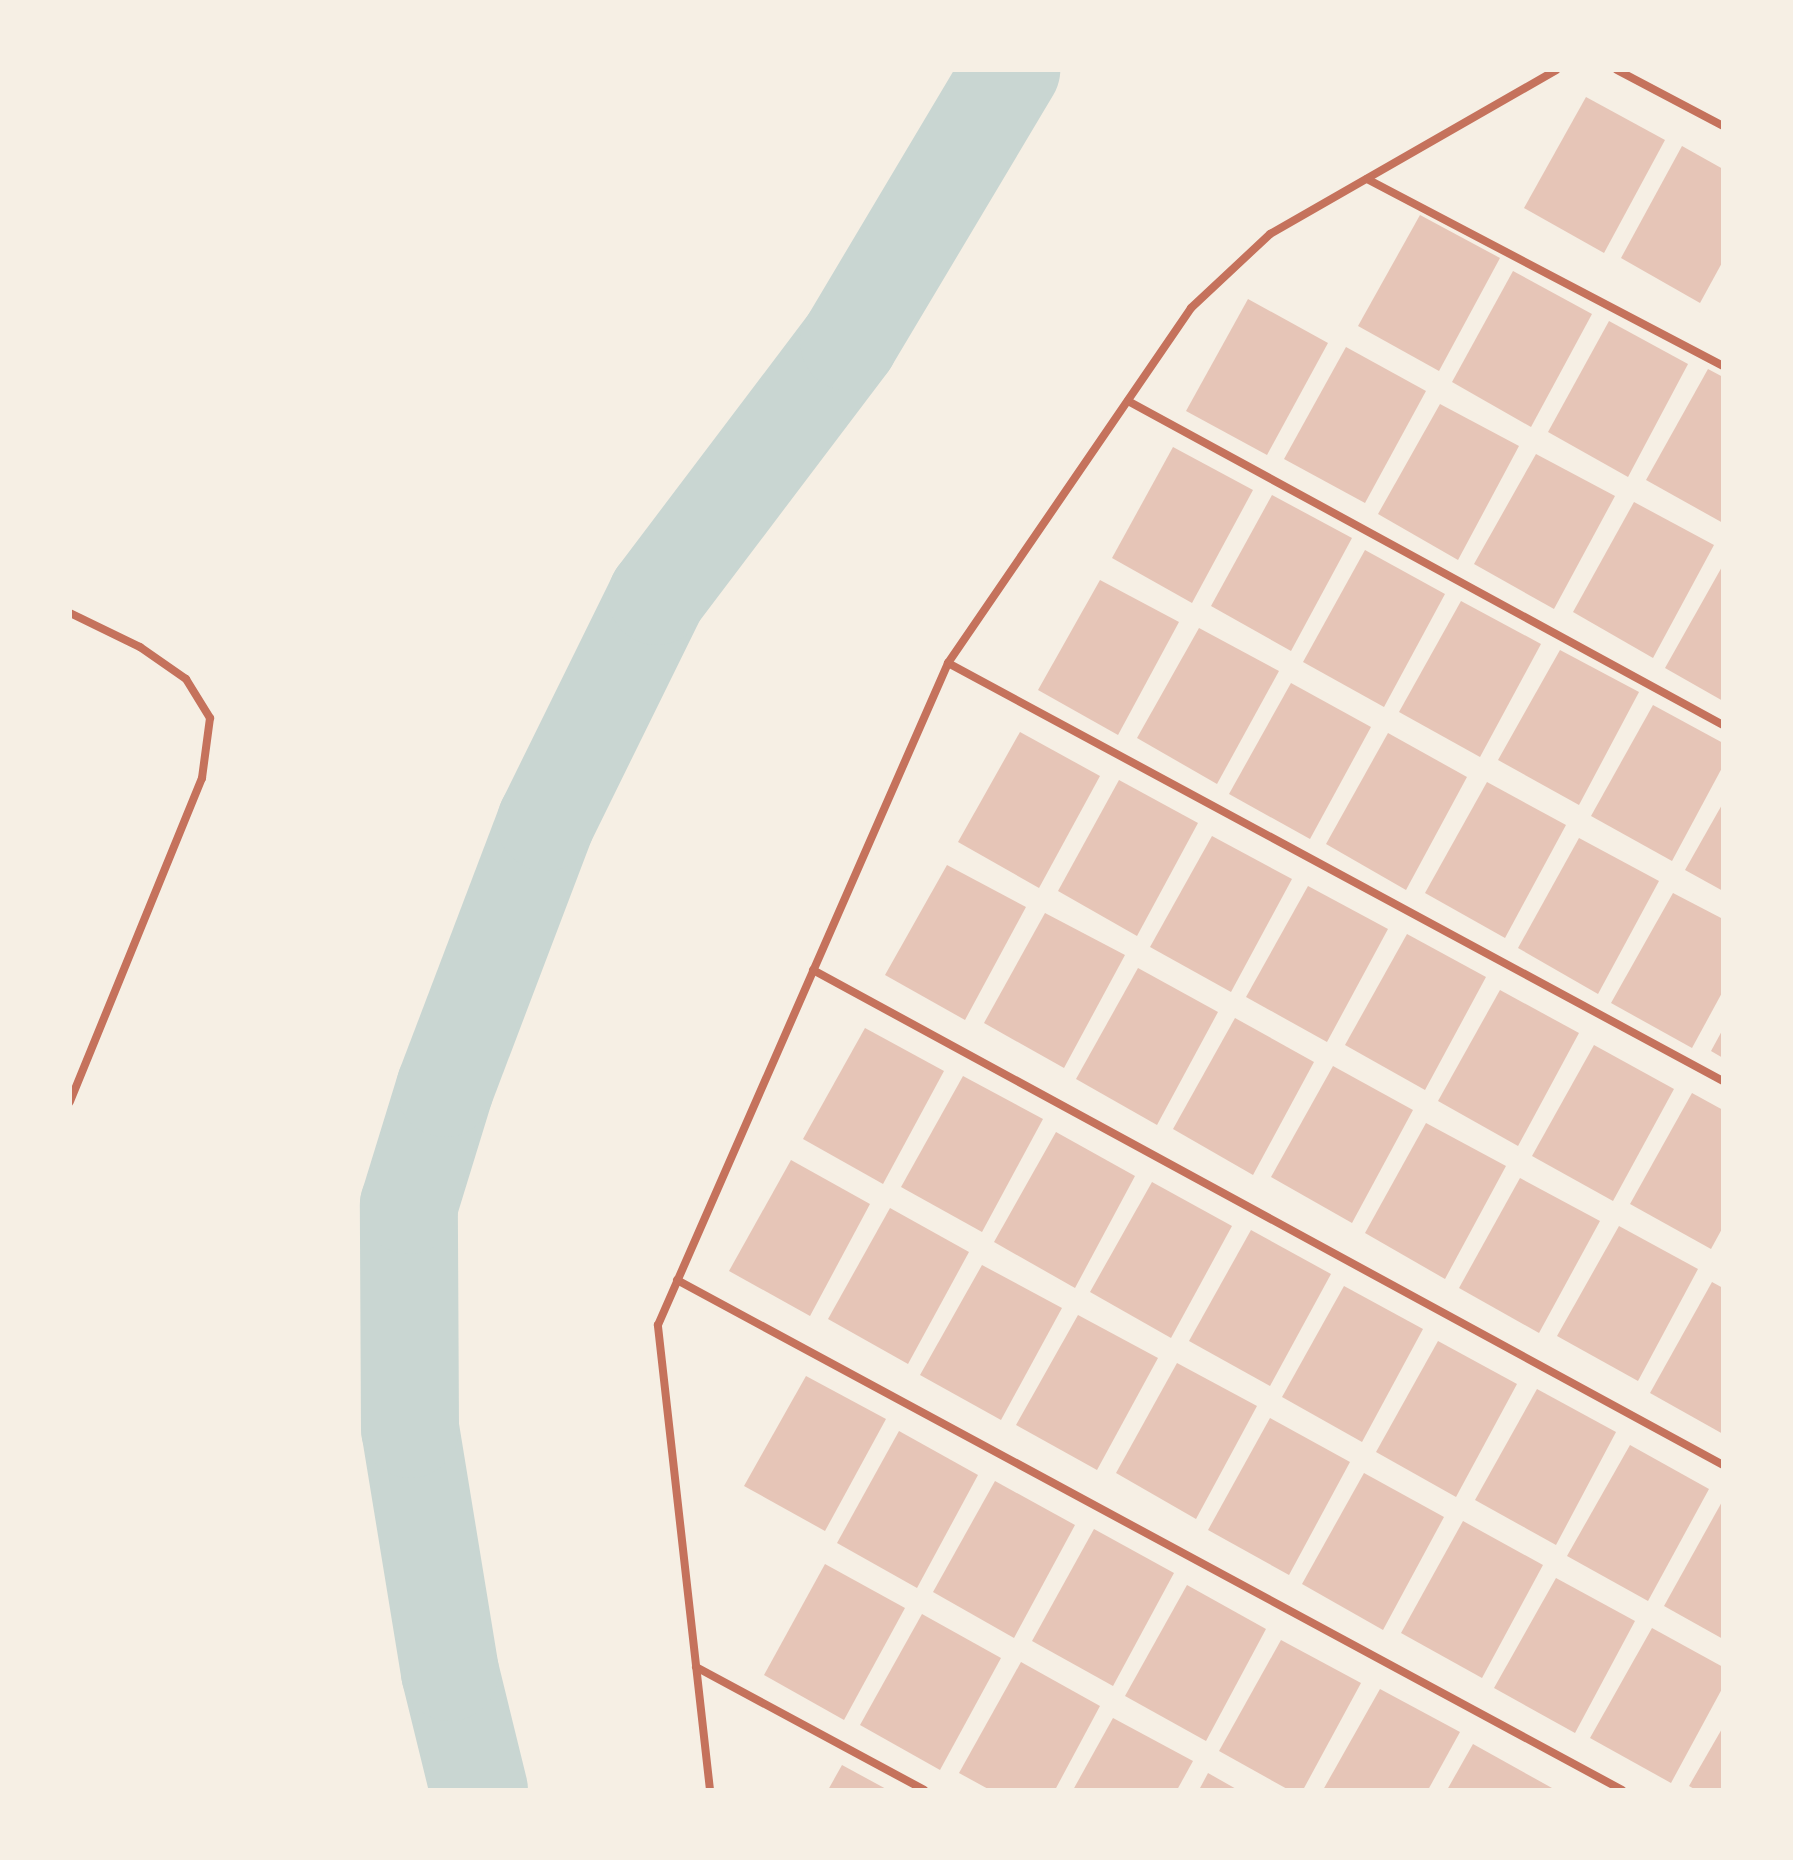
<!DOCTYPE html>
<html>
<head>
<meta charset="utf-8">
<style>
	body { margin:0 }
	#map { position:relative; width:1793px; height:1860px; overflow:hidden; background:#f6efe4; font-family:"Archivo Narrow",sans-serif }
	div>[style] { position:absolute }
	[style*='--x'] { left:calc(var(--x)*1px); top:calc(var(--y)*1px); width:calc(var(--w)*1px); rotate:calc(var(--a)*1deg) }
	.river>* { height:98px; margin:-49px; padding:0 49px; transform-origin:49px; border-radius:49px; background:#c9d6d2 }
	.building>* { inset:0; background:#e6c5b7 }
	.minor>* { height:8px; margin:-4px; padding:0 4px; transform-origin:4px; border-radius:4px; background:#c5725c }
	span { translate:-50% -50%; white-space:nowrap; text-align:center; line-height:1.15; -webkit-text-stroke:6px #f6efe4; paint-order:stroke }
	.frame { position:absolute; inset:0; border:72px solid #f6efe4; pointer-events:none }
</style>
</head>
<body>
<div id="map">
	<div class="river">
		<i style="--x:479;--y:1790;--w:122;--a:-103.8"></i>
		<i style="--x:450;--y:1672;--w:246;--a:-99.3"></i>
		<i style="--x:410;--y:1429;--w:224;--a:-90.3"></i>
		<i style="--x:409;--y:1205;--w:122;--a:-72.9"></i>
		<i style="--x:445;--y:1088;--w:285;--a:-69.2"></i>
		<i style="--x:546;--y:822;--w:252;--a:-63.8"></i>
		<i style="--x:657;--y:596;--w:318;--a:-52.9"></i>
		<i style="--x:849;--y:342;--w:317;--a:-59.2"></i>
	</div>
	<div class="building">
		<i style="clip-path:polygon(1586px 97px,1665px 140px,1604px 253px,1524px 208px)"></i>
		<i style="clip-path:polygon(1682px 146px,1723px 169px,1723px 261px,1700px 303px,1621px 258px)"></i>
		<i style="clip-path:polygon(1420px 215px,1500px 258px,1439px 371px,1358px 326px)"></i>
		<i style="clip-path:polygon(1513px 271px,1592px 314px,1531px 427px,1452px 382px)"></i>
		<i style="clip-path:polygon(1248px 299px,1328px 343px,1267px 455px,1186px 411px)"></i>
		<i style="clip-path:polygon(1609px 321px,1688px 364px,1628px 477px,1548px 432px)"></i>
		<i style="clip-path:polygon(1346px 347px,1426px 391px,1365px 503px,1284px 459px)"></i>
		<i style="clip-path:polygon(1708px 369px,1723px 377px,1723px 523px,1646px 480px)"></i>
		<i style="clip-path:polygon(1440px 404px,1519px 446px,1458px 560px,1378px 514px)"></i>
		<i style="clip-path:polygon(1173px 447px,1253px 490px,1192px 603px,1112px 558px)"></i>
		<i style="clip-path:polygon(1536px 454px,1615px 496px,1554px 609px,1474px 564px)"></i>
		<i style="clip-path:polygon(1272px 495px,1352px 538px,1291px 651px,1211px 606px)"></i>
		<i style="clip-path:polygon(1634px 502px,1714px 545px,1653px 658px,1573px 612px)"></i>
		<i style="clip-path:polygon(1365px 550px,1445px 594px,1384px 707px,1303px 662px)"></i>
		<i style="clip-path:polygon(1723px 565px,1723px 701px,1665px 668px)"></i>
		<i style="clip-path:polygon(1100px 580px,1179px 622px,1118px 735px,1038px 690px)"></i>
		<i style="clip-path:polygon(1461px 601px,1541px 644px,1480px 757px,1399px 712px)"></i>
		<i style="clip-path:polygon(1199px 628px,1279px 671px,1217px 784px,1137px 738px)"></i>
		<i style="clip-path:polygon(1560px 650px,1639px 692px,1579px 805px,1498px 760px)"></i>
		<i style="clip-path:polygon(1291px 683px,1371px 727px,1310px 839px,1229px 794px)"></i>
		<i style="clip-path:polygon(1653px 705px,1723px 743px,1723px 766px,1672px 861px,1591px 816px)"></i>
		<i style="clip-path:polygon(1020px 732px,1100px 776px,1039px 888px,958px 842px)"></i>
		<i style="clip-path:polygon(1388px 733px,1467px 777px,1406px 890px,1326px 844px)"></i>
		<i style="clip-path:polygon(1119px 780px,1198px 823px,1137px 936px,1058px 891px)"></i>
		<i style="clip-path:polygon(1487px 782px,1566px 825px,1505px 938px,1425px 893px)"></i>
		<i style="clip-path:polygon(1723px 803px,1723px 891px,1685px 870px)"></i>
		<i style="clip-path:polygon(1212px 836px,1292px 879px,1231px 992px,1150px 947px)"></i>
		<i style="clip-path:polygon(1579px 838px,1659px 881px,1598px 994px,1518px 948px)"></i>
		<i style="clip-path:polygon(947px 865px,1026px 907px,965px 1020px,885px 975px)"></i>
		<i style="clip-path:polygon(1308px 886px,1388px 929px,1327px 1042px,1246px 997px)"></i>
		<i style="clip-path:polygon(1673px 893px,1723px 919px,1723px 991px,1692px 1048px,1611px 1003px)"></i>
		<i style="clip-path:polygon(1045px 913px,1125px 955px,1064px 1068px,984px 1023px)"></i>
		<i style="clip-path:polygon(1407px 934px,1486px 977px,1425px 1090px,1345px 1045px)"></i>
		<i style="clip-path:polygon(1138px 968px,1218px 1012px,1157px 1125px,1076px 1079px)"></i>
		<i style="clip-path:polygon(1500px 990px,1579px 1033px,1518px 1146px,1438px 1101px)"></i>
		<i style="clip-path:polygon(1235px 1018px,1314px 1062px,1253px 1175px,1173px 1129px)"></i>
		<i style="clip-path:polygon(865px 1028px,944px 1071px,883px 1184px,803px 1139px)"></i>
		<i style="clip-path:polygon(1723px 1029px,1723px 1058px,1711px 1051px)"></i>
		<i style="clip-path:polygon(1594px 1045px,1674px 1089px,1613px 1201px,1532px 1156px)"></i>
		<i style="clip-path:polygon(1333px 1066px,1413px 1110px,1352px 1223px,1271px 1177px)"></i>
		<i style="clip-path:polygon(963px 1076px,1043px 1119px,982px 1232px,901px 1187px)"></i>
		<i style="clip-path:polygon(1692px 1093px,1723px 1110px,1723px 1227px,1711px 1249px,1630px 1204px)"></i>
		<i style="clip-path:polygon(1426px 1123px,1506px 1166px,1445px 1279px,1365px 1233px)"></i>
		<i style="clip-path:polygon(1056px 1132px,1135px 1176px,1075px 1288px,994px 1242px)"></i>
		<i style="clip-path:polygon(791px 1160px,870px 1204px,810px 1316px,729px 1271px)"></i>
		<i style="clip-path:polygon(1520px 1178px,1600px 1221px,1539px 1333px,1459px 1288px)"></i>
		<i style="clip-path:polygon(1152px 1182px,1232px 1226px,1171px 1338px,1090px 1292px)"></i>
		<i style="clip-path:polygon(890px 1208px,969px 1252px,908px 1364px,828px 1319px)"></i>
		<i style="clip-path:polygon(1619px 1226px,1698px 1269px,1638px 1381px,1557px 1336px)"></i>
		<i style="clip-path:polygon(1251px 1230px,1331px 1274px,1270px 1386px,1189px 1341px)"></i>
		<i style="clip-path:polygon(982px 1265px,1062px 1308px,1001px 1420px,920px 1375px)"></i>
		<i style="clip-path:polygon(1712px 1282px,1723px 1288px,1723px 1434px,1650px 1393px)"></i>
		<i style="clip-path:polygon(1344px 1286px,1423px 1329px,1362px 1442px,1282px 1397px)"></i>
		<i style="clip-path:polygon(1078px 1315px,1158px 1358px,1097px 1470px,1016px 1425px)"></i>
		<i style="clip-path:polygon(1438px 1341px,1517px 1384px,1456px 1497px,1376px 1452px)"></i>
		<i style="clip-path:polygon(1177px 1363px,1257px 1406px,1196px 1519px,1116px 1473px)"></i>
		<i style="clip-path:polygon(806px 1376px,886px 1419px,825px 1531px,744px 1486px)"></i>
		<i style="clip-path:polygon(1537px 1389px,1616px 1432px,1556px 1545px,1475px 1500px)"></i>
		<i style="clip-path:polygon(1270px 1418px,1350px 1462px,1289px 1575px,1208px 1530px)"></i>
		<i style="clip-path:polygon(899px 1431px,978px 1475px,917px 1588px,837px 1543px)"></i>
		<i style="clip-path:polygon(1630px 1445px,1709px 1489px,1648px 1601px,1567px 1556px)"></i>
		<i style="clip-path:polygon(1364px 1473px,1444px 1517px,1383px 1630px,1302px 1584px)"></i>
		<i style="clip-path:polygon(995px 1481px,1075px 1525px,1014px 1638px,933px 1592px)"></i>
		<i style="clip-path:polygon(1723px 1500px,1723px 1639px,1664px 1606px)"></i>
		<i style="clip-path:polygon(1463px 1521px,1543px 1565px,1482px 1678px,1401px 1633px)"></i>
		<i style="clip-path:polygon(1094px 1529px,1174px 1573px,1113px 1686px,1032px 1641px)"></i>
		<i style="clip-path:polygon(825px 1564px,905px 1608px,844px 1720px,764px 1675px)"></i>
		<i style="clip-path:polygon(1556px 1578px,1635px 1621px,1575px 1733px,1494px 1688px)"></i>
		<i style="clip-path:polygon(1187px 1585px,1266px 1629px,1206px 1741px,1125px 1696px)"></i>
		<i style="clip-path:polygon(922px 1614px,1001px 1658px,940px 1770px,860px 1725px)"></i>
		<i style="clip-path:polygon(1652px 1628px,1723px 1667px,1723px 1687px,1671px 1783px,1590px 1738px)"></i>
		<i style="clip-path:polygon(1281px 1640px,1361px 1683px,1303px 1790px,1289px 1790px,1219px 1751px)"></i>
		<i style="clip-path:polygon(1021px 1662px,1100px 1706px,1055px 1790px,990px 1790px,959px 1773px)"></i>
		<i style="clip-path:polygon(1380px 1689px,1460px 1732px,1428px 1790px,1323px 1790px)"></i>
		<i style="clip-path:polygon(1113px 1718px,1193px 1761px,1177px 1790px,1073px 1790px)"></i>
		<i style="clip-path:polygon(1723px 1727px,1723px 1790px,1696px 1790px,1689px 1786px)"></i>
		<i style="clip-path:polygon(1473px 1744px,1552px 1788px,1551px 1790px,1447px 1790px)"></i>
		<i style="clip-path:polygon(842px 1765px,888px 1790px,828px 1790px)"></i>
		<i style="clip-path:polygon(1208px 1773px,1238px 1790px,1199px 1790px)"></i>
	</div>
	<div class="minor">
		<i style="--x:1617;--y:70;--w:120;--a:27.8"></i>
		<i style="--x:1367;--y:179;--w:402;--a:27.7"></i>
		<i style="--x:1128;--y:401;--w:677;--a:28.57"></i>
		<i style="--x:70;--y:613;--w:78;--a:25.9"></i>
		<i style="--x:140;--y:647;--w:56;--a:34.8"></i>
		<i style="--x:186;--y:679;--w:46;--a:58.4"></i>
		<i style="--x:210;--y:718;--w:61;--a:97.6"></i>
		<i style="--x:202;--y:778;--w:350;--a:112.2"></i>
		<i style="--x:948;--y:663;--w:881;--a:28.34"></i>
		<i style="--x:813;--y:970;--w:1036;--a:28.54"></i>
		<i style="--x:677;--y:1280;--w:1074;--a:28.35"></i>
		<i style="--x:696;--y:1667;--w:259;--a:28.3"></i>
		<i style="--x:710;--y:1790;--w:468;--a:-96.4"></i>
		<i style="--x:658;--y:1325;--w:723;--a:-66.34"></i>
		<i style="--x:948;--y:663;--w:430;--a:-55.6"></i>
		<i style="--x:1191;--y:308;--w:108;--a:-43.1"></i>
		<i style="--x:1270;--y:234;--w:330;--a:-29.8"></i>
	</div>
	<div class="frame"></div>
</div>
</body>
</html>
